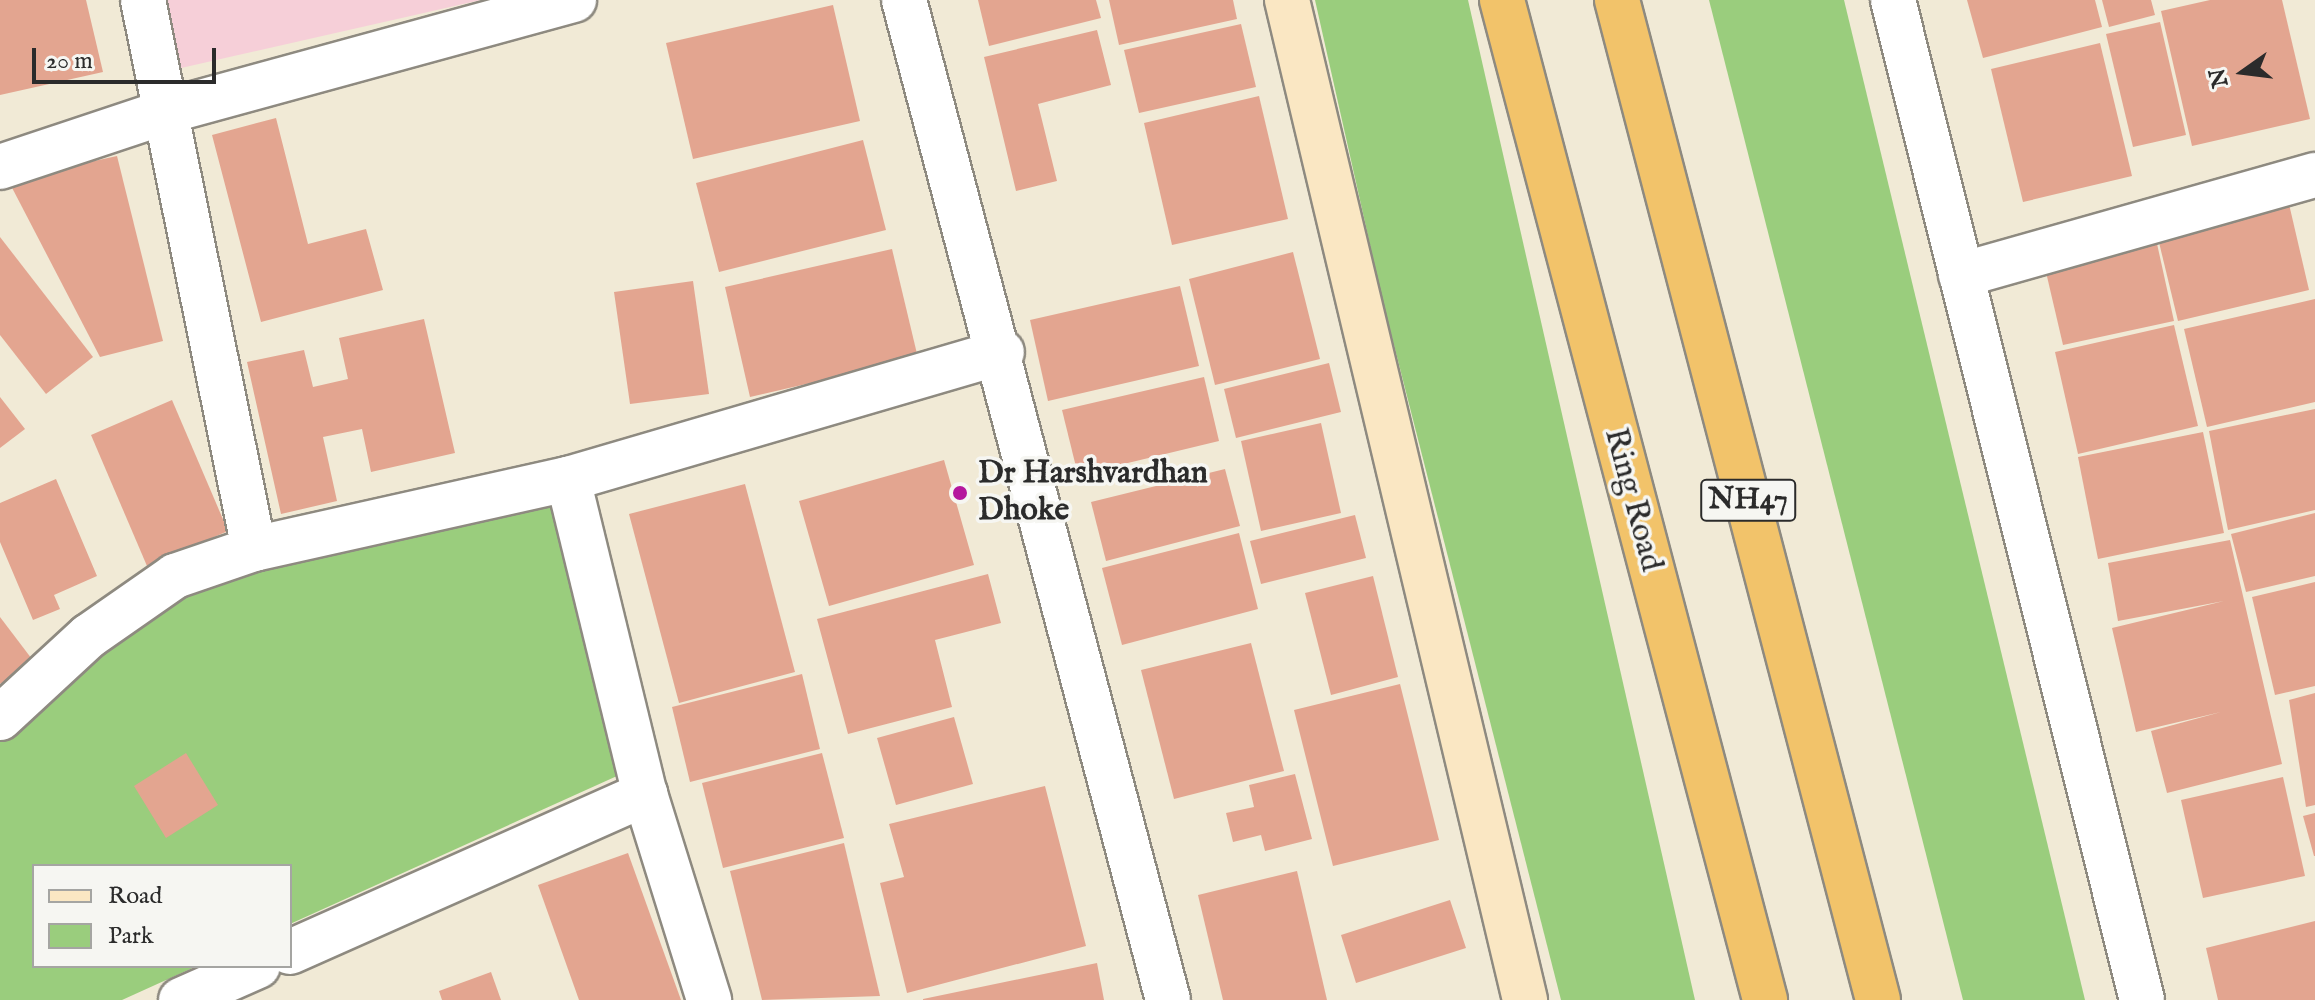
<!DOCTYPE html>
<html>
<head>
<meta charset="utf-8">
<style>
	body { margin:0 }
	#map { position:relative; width:2315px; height:1000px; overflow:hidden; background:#f1ead6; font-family:"IM FELL English",serif }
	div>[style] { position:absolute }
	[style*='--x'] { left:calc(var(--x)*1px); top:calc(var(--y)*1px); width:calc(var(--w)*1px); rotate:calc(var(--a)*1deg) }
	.built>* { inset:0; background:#f6cfd8 }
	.green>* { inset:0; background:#9acd7d }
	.building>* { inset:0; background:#e3a590 }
	.roads { filter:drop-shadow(2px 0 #8e8a80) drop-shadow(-2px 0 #8e8a80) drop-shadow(0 2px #8e8a80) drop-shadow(0 -2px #8e8a80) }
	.street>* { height:44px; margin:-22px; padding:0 22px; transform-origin:22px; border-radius:22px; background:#fff }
	.secondary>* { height:44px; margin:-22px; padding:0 22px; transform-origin:22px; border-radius:22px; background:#fae7c3 }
	.highway>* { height:44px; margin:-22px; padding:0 22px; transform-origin:22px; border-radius:22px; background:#f2c36a }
	.dots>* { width:22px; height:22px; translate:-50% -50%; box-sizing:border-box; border:4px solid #f6f6f2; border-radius:50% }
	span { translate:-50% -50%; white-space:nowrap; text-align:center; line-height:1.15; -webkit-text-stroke:7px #f6f6f2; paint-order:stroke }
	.shield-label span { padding:2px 6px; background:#f6f6f2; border:2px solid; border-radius:6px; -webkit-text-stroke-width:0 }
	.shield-label { font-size:30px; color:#2b2b2b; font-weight:700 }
	.poi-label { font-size:32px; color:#2b2b2b; font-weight:700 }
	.left { translate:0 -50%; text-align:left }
	.street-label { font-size:32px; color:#2b2b2b }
	.legend { position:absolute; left:32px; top:864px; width:260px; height:104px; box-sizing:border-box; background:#f6f6f2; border:2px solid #a5a5a2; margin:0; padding:10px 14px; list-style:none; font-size:24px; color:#2b2b2b }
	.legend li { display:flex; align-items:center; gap:16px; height:40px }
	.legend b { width:40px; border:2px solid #a5a5a2 }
	.north { position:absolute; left:2203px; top:32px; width:80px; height:80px; -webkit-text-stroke:6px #f6f6f2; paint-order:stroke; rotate:256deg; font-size:22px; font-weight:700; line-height:32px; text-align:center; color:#2b2b2b }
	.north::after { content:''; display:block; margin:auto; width:28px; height:36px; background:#2b2b2b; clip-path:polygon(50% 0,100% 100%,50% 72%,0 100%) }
	.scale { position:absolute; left:32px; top:48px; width:184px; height:36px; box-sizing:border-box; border:4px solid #2b2b2b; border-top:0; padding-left:10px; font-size:24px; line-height:28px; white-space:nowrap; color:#2b2b2b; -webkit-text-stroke:6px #f6f6f2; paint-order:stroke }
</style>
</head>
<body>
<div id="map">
	<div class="built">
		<i style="clip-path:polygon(165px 0,481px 0,181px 68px)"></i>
	</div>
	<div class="green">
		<i style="clip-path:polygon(1315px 0,1468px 0,1695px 1000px,1561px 1000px,1382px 298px)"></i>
		<i style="clip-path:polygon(1709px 0,1844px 0,2085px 1000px,1963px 1000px)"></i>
		<i style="clip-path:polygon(550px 496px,617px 776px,290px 924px,290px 866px,34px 866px,34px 966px,197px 966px,122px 1000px,0 1000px,0 722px,233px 563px)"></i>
	</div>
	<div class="building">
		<i style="clip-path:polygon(0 0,86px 0,103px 72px,0 95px)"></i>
		<i style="clip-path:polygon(978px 0,1096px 0,1101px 18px,989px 46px)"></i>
		<i style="clip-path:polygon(1109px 0,1233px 0,1237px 19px,1119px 45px)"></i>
		<i style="clip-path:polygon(1967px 0,2095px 0,2102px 27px,1983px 58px)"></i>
		<i style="clip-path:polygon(2102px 0,2151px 0,2155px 15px,2109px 27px)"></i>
		<i style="clip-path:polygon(2210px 0,2282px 0,2310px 119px,2192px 146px,2161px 11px)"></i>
		<i style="clip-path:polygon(833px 5px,860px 121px,693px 159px,666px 43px)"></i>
		<i style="clip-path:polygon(2160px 22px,2186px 135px,2133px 147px,2106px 34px)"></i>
		<i style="clip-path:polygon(1241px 24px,1256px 87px,1139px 113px,1124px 50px)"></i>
		<i style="clip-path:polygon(1097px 30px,1111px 85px,1038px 104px,1057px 181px,1016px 191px,984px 57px)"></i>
		<i style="clip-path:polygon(2100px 43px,2132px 176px,2023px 202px,1991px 69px)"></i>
		<i style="clip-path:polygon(1259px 96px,1288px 219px,1172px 245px,1144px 123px)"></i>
		<i style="clip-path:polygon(276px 118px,308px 244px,366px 229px,383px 290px,261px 322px,212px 135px)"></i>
		<i style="clip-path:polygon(863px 140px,886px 230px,719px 272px,696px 183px)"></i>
		<i style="clip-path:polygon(117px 156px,163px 341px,100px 357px,8px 180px)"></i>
		<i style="clip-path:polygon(2289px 204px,2309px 290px,2178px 321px,2157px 234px)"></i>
		<i style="clip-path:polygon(2154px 230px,2174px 321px,2063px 345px,2042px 255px)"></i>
		<i style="clip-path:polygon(0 237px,93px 357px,46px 394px,0 335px)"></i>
		<i style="clip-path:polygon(892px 249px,918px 358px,750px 397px,725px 287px)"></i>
		<i style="clip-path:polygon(1293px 252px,1320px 359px,1215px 385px,1189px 279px)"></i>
		<i style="clip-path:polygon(693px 281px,709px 394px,630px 404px,614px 292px)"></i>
		<i style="clip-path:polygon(1180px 286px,1199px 366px,1048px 401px,1030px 320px)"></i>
		<i style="clip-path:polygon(2315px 299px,2315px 402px,2207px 427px,2184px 329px)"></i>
		<i style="clip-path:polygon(424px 319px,455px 453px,371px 472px,362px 429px,323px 437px,337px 501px,281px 514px,247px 362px,304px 350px,313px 387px,348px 379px,339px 338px)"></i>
		<i style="clip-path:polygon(2174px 325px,2198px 426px,2078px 454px,2055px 352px)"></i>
		<i style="clip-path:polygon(1329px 363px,1341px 412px,1236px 438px,1224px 389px)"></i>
		<i style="clip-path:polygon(1204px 377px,1219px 441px,1078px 475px,1062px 410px)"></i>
		<i style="clip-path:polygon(0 397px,25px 429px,0 448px)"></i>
		<i style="clip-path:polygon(172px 400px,228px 531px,147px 566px,91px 435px)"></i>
		<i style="clip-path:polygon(2315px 409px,2315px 510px,2228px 530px,2209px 431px)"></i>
		<i style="clip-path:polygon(1321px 423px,1341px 513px,1261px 531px,1241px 441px)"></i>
		<i style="clip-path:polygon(2203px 432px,2224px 533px,2098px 559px,2078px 457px)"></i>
		<i style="clip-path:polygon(944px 460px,974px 565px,829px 606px,799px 501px)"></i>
		<i style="clip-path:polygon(1225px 469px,1240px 526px,1106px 561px,1091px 502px)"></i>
		<i style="clip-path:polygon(56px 479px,97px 576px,54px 595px,60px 609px,33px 620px,0 542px,0 503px)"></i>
		<i style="clip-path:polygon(745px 484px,795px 672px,679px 703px,629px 514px)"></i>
		<i style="clip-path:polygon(2315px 513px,2315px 576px,2246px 592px,2231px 534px)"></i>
		<i style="clip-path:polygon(1355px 515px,1366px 558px,1261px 584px,1250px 541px)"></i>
		<i style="clip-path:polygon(1239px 533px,1258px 609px,1122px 645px,1102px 568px)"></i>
		<i style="clip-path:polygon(2230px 540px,2282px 764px,2167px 793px,2151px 731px,2221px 712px,2136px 732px,2112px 628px,2224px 601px,2118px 621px,2108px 563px)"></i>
		<i style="clip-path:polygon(988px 574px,1001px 623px,935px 640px,952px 707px,848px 734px,817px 619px)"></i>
		<i style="clip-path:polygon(1373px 576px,1398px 677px,1331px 695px,1305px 593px)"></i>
		<i style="clip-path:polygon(2315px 582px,2315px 686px,2275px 695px,2252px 597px)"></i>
		<i style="clip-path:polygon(0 617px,41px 671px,9px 695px,0 683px)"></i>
		<i style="clip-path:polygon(1251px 643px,1284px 771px,1174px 799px,1141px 670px)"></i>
		<i style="clip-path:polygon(802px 674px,820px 749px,690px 782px,672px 707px)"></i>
		<i style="clip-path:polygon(1400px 684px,1439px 840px,1333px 866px,1294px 710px)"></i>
		<i style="clip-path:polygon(2315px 693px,2315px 805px,2306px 807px,2289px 700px)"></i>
		<i style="clip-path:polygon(954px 717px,973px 784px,896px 805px,877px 738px)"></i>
		<i style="clip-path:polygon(186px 753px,218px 805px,166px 838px,134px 786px)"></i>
		<i style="clip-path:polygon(822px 753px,844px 838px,723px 868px,702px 783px)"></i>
		<i style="clip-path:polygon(1295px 774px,1312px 839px,1265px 851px,1261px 835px,1233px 842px,1226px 813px,1254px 807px,1249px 785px)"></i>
		<i style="clip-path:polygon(2283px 777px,2305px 876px,2203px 898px,2181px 800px)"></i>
		<i style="clip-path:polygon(1045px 786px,1086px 946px,907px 993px,880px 883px,904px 877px,889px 824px)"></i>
		<i style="clip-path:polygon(2315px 813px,2315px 856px,2314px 856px,2303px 816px)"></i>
		<i style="clip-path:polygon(844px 843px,880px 996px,762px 1000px,730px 871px)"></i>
		<i style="clip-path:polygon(628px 853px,681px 1000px,579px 1000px,538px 885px)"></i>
		<i style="clip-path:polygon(1297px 871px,1327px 1000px,1223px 1000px,1198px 895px)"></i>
		<i style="clip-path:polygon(1450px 900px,1466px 948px,1356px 983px,1341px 935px)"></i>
		<i style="clip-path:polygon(2315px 921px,2315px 1000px,2218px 1000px,2206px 948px)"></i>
		<i style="clip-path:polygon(1097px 963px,1104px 1000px,923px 1000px,923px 999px)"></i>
		<i style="clip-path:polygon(491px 972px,501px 1000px,442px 1000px,439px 991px)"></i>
	</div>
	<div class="roads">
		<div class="street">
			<i style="--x:143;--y:0;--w:560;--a:78.57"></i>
			<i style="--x:904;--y:0;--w:1034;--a:75.21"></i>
			<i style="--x:1893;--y:0;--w:1031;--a:76.02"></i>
			<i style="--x:0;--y:167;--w:177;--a:-18.4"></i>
			<i style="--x:168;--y:111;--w:421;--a:-15.3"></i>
			<i style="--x:1961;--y:275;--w:368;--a:-15.8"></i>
			<i style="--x:568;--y:479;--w:324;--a:76.3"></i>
			<i style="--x:645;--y:794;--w:216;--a:72.7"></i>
			<i style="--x:0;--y:718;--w:121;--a:-42.7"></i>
			<i style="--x:89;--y:636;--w:105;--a:-34.9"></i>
			<i style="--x:175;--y:576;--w:83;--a:-18.9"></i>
			<i style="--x:254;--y:549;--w:322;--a:-12.6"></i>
			<i style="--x:568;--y:479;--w:452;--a:-16.3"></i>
			<i style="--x:290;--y:952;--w:389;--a:-24"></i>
			<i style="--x:181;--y:1000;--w:84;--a:-23.8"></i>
		</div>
		<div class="secondary">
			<i style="--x:1287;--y:0;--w:1028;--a:76.61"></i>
		</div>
		<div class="highway">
			<i style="--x:1502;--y:0;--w:1034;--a:75.26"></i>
			<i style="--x:1617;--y:0;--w:1033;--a:75.37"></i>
		</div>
	</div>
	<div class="dots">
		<i style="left:960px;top:493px;background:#b5179e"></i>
	</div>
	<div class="shield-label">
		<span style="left:1748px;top:500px">NH47</span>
	</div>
	<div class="poi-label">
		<span class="left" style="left:978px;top:493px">Dr Harshvardhan<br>Dhoke</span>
	</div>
	<div class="street-label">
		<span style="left:1632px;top:500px;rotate:75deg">Ring Road</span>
	</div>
	<ul class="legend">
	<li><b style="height:10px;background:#fae7c3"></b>Road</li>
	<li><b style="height:22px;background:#9acd7d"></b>Park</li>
	</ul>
	<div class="north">N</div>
	<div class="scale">20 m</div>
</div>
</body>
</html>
